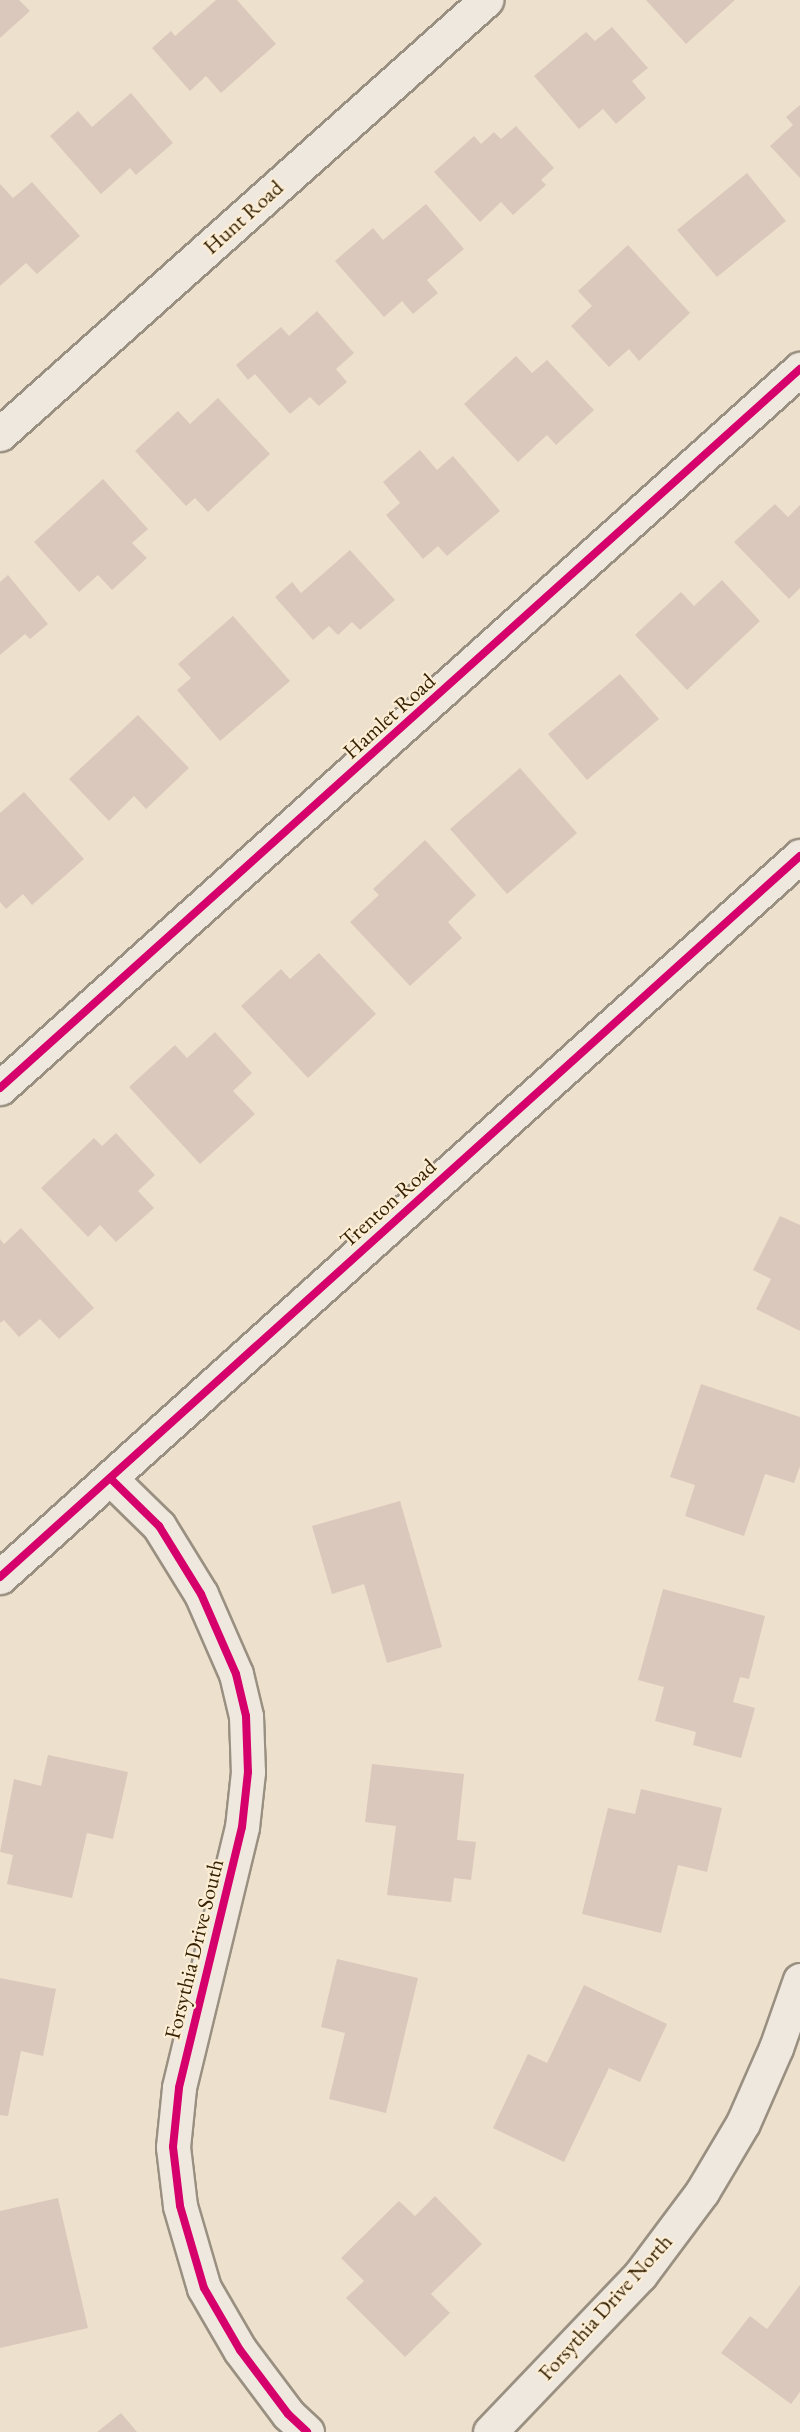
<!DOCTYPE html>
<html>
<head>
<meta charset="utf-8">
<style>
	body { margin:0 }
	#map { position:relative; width:800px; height:2432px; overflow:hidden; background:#ede0cc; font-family:"EB Garamond",serif }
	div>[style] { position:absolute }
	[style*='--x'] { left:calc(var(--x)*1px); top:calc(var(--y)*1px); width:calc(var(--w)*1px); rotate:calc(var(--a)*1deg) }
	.building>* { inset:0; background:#dbc8bc }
	.roads { filter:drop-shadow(2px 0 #9a9081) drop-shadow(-2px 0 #9a9081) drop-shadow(0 2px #9a9081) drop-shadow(0 -2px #9a9081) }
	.minor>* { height:33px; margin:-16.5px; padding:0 16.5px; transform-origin:16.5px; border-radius:16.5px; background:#efe8df }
	.secondary>* { height:33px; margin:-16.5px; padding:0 16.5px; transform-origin:16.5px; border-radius:16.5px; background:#efe8df }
	.cycleway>* { height:8px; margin:-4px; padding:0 4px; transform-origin:4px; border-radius:4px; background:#d6006c }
	span { translate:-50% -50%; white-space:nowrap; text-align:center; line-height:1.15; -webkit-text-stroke:4.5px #fcedd5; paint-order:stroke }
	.street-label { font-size:22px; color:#362203 }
</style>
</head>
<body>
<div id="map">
	<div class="building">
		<i style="clip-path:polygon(0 0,19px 0,30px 11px,0 38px)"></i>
		<i style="clip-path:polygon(216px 0,237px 0,276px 44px,221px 93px,206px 76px,190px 91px,152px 48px,171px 31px,175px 36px)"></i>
		<i style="clip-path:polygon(646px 0,735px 0,686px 44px)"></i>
		<i style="clip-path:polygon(612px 27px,648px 68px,632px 81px,646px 98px,616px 124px,603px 109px,579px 129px,534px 76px,586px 32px,595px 41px)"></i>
		<i style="clip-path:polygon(131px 93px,173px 143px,136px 175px,130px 168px,101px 194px,50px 136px,78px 111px,92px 127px)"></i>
		<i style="clip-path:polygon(800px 105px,800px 178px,770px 146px,793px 125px,786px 117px)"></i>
		<i style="clip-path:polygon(516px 126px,554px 168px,541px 180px,546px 185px,513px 215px,501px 202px,480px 222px,434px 172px,474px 136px,481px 144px,494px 132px,501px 139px)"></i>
		<i style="clip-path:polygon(747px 173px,786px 221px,717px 277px,677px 230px)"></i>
		<i style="clip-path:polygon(32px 182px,80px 236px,37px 274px,26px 263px,0 286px,0 184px,13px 198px)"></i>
		<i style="clip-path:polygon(426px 204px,464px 249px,427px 280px,438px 293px,413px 314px,402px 301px,384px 317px,335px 261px,373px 228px,383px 240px)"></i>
		<i style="clip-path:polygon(628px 245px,690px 313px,639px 361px,629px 349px,609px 367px,571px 326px,592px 306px,578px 291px)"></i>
		<i style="clip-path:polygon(317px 311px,354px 353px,336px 369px,347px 382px,319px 406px,310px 397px,290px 414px,255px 374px,248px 380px,236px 365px,281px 327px,289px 336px)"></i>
		<i style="clip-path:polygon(516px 356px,532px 373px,547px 360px,594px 410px,556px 445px,547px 435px,518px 462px,464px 404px)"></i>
		<i style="clip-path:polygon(218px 398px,270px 454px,208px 512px,195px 498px,186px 506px,135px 451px,178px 411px,190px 424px)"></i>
		<i style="clip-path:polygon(420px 450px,437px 470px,453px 456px,500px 511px,447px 556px,438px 546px,423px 559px,386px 515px,400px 503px,383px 482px)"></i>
		<i style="clip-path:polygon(103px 479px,148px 529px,132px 543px,147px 558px,112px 590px,98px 575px,79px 592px,34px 542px)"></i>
		<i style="clip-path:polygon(775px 504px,788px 517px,800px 505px,800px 588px,789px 599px,734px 542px)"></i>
		<i style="clip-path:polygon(350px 550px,395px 600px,360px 630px,352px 622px,338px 635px,329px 626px,313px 640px,275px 597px,292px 582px,301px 593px)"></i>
		<i style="clip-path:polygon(8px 575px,48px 624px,30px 639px,25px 634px,0 655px,0 582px)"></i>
		<i style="clip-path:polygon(722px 580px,760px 621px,687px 690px,635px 635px,681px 592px,694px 606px)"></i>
		<i style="clip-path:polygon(233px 616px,290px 681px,220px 741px,177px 690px,191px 678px,178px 664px)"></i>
		<i style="clip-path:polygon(620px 674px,659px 719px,587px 780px,548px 734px)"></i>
		<i style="clip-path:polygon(138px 715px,189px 768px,146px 809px,134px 796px,109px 821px,69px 779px)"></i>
		<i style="clip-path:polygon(520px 768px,577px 833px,507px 894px,450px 829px)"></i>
		<i style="clip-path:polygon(24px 792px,84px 859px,32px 905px,23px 894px,6px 909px,0 902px,0 813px)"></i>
		<i style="clip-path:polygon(425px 840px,476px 895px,448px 922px,462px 938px,410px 986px,350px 922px,379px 895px,373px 889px)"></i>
		<i style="clip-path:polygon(319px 953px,376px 1014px,308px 1078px,241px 1006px,281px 969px,290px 979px)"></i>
		<i style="clip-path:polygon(215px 1032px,252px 1073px,233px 1091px,255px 1114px,200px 1164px,129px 1087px,175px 1045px,187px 1058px)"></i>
		<i style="clip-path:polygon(116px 1133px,155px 1175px,138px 1191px,154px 1208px,116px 1242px,100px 1225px,88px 1237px,41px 1188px,94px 1138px,102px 1146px)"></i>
		<i style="clip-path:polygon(780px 1216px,800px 1225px,800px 1331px,756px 1309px,771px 1279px,753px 1270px)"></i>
		<i style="clip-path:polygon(21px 1228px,94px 1308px,59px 1339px,40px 1319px,19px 1337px,4px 1320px,0 1323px,0 1239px,4px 1244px)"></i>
		<i style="clip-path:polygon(701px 1384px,800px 1417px,800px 1466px,794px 1483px,765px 1474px,744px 1536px,685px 1516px,695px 1485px,670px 1477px)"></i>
		<i style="clip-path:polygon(400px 1501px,442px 1647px,387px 1663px,364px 1584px,332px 1594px,312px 1526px)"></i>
		<i style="clip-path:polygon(663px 1589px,765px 1616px,749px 1679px,740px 1677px,733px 1702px,755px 1708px,741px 1758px,693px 1745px,696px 1732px,655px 1721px,664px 1687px,638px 1680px)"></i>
		<i style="clip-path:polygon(48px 1755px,128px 1772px,113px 1839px,87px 1833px,72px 1898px,7px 1884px,13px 1855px,0 1852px,14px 1779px,41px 1786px)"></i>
		<i style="clip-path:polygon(372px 1764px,464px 1774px,457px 1840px,476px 1842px,471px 1880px,454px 1878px,451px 1902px,387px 1895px,396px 1826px,365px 1822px)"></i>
		<i style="clip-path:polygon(641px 1789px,722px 1808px,707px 1872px,678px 1865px,661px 1933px,582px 1914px,608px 1808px,635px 1814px)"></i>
		<i style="clip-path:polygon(337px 1959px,418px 1978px,386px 2113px,329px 2099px,345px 2033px,321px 2027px)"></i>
		<i style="clip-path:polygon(0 1978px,56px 1989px,43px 2056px,21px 2051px,8px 2116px,0 2115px)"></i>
		<i style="clip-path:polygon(584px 1985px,667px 2024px,640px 2082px,609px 2068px,564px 2162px,493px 2128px,528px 2054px,547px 2063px)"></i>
		<i style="clip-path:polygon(435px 2196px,482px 2244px,431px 2294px,450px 2313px,405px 2357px,346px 2298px,364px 2281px,341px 2258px,399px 2201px,415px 2216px)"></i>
		<i style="clip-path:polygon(58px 2198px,88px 2328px,0 2348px,0 2211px)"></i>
		<i style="clip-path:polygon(800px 2285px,800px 2392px,791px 2404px,721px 2353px,750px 2316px,767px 2329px)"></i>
		<i style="clip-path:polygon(121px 2413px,137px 2432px,97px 2432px)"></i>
	</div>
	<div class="roads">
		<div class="minor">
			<i style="--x:0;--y:434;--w:652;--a:-41.76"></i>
			<i style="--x:0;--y:1088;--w:1076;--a:-41.95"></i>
			<i style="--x:110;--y:1478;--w:69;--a:44.4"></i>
			<i style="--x:159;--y:1526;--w:80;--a:58.3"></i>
			<i style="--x:201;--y:1594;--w:87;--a:66.4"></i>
			<i style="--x:236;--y:1674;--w:43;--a:76.6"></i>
			<i style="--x:246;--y:1716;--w:56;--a:88"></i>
			<i style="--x:248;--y:1772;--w:55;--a:96.2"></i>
			<i style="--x:242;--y:1827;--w:268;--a:103.6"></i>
			<i style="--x:179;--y:2088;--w:59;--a:95.8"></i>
			<i style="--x:173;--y:2147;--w:59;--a:83.2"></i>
			<i style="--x:180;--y:2206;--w:85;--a:73.7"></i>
			<i style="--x:204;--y:2288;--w:72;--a:59.9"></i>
			<i style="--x:240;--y:2350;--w:80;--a:53.1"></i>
			<i style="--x:288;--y:2414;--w:26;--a:43"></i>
			<i style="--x:490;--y:2432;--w:217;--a:-46.3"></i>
			<i style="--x:640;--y:2275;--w:104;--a:-53.2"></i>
			<i style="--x:702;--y:2192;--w:80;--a:-59.3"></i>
			<i style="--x:743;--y:2123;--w:82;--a:-66.3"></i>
			<i style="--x:776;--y:2048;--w:72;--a:-70.6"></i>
		</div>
		<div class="secondary">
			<i style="--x:0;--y:1577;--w:1077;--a:-42.03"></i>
		</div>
	</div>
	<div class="cycleway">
		<i style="--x:0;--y:1088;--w:1076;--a:-41.95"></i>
		<i style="--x:110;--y:1478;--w:69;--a:44.4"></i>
		<i style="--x:159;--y:1526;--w:80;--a:58.3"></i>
		<i style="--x:201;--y:1594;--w:87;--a:66.4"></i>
		<i style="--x:236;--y:1674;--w:43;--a:76.6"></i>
		<i style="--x:246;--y:1716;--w:56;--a:88"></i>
		<i style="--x:248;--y:1772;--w:55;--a:96.2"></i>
		<i style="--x:242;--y:1827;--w:268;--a:103.6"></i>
		<i style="--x:179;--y:2088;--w:59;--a:95.8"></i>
		<i style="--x:173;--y:2147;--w:59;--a:83.2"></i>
		<i style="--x:180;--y:2206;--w:85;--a:73.7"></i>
		<i style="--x:204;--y:2288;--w:72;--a:59.9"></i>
		<i style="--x:240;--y:2350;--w:80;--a:53.1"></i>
		<i style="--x:288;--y:2414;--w:26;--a:43"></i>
		<i style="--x:0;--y:1577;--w:1077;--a:-42.03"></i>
	</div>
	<div class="street-label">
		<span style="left:243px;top:217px;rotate:-42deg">Hunt Road</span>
		<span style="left:389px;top:716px;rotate:-42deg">Hamlet Road</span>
		<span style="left:388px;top:1203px;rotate:-42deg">Trenton Road</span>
		<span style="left:194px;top:1949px;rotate:-76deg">Forsythia Drive South</span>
		<span style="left:605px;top:2307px;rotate:-48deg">Forsythia Drive North</span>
	</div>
</div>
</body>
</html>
